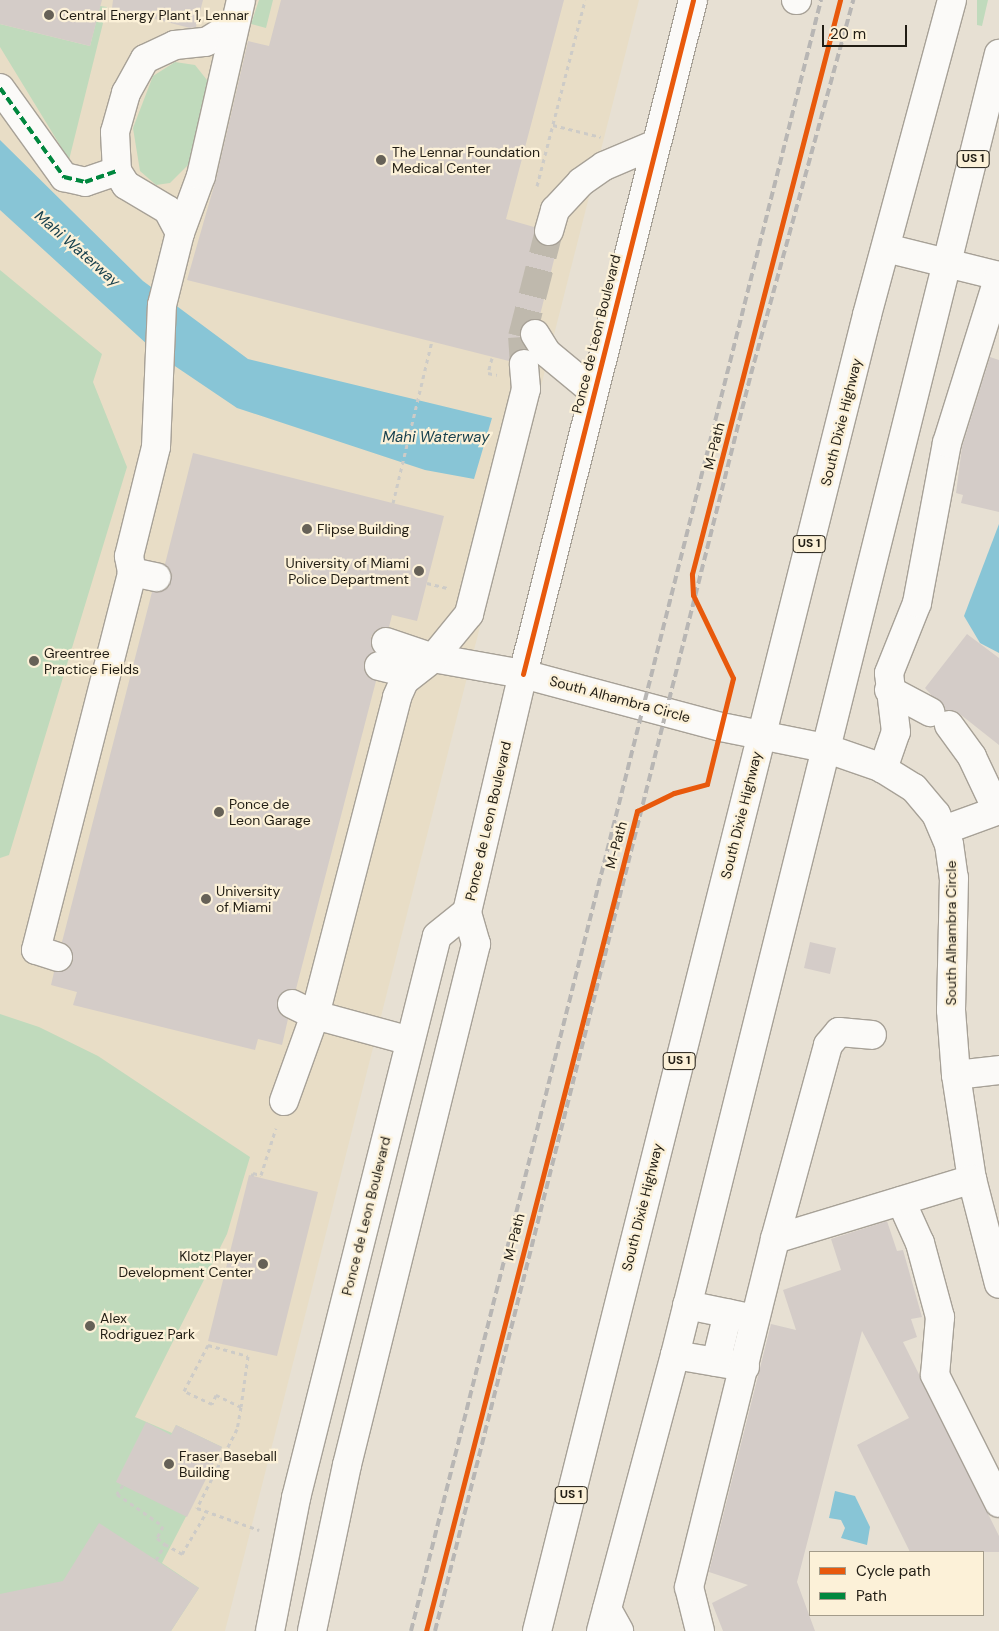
<!DOCTYPE html>
<html>
<head>
<meta charset="utf-8">
<style>
	body { margin:0 }
	#map { position:relative; width:999px; height:1631px; overflow:hidden; background:#e7e0d3; font-family:"DM Sans",sans-serif }
	div>[style] { position:absolute }
	[style*='--x'] { left:calc(var(--x)*1px); top:calc(var(--y)*1px); width:calc(var(--w)*1px); rotate:calc(var(--a)*1deg) }
	.built>* { inset:0; background:#e8ddc6 }
	.green>* { inset:0; background:#c0dabc }
	.water>* { inset:0; background:#88c5d6 }
	.building>* { inset:0; background:#d4ccc8 }
	.minor-tunnel>* { height:28px; margin-top:-14px; transform-origin:0; background:repeating-linear-gradient(90deg,#bfb9ad 0 28px,transparent 0 42px) }
	.path>* { height:3px; margin-top:-1.5px; transform-origin:0; background:repeating-linear-gradient(90deg,#cdcbc7 0 4px,transparent 0 8px) }
	.roads { filter:drop-shadow(1px 0 #a7a197) drop-shadow(-1px 0 #a7a197) drop-shadow(0 1px #a7a197) drop-shadow(0 -1px #a7a197) }
	.minor>* { height:28px; margin:-14px; padding:0 14px; transform-origin:14px; border-radius:14px; background:#fbfaf8 }
	.major>* { height:28px; margin:-14px; padding:0 14px; transform-origin:14px; border-radius:14px; background:#fbfaf8 }
	.highway>* { height:28px; margin:-14px; padding:0 14px; transform-origin:14px; border-radius:14px; background:#fbfaf8 }
	.rail>* { height:4px; margin-top:-2px; transform-origin:0; background:repeating-linear-gradient(90deg,#b8b6b4 0 8px,transparent 0 12px) }
	.quiet>* { height:4px; margin-top:-2px; transform-origin:0; background:repeating-linear-gradient(90deg,#00873e 0 8px,transparent 0 12px) }
	.cycleway>* { height:5px; margin:-2.5px; padding:0 2.5px; transform-origin:2.5px; border-radius:2.5px; background:#e8590c }
	.dots>* { width:14px; height:14px; translate:-50% -50%; box-sizing:border-box; border:2px solid #fcf1d8; border-radius:50% }
	span { translate:-50% -50%; white-space:nowrap; text-align:center; line-height:1.15; -webkit-text-stroke:4.5px #fcf1d8; paint-order:stroke }
	.shield-label span { padding:1px 4px; background:#fcf1d8; border:1px solid; border-radius:4px; -webkit-text-stroke-width:0 }
	.shield-label { font-size:12px; color:#211d14; font-weight:700 }
	.poi-label { font-size:14px; color:#211d14 }
	.left { translate:0 -50%; text-align:left }
	.right { translate:-100% -50%; text-align:right }
	.street-label { font-size:14px; color:#211d14 }
	.water-label { font-size:15px; color:#18414e; font-style:italic }
	.legend { position:absolute; left:809px; top:1551px; width:175px; height:65px; box-sizing:border-box; background:#fcf1d8; border:1px solid #a49c8a; margin:0; padding:6px 9px; list-style:none; font-size:15px; color:#211d14 }
	.legend li { display:flex; align-items:center; gap:10px; height:25px }
	.legend b { width:25px; border:1px solid #a49c8a }
	.scale { position:absolute; left:822px; top:25px; width:85px; height:22px; box-sizing:border-box; border:2px solid #211d14; border-top:0; padding-left:6px; font-size:15px; line-height:18px; white-space:nowrap; color:#211d14; -webkit-text-stroke:4px #fcf1d8; paint-order:stroke }
</style>
</head>
<body>
<div id="map">
	<div class="built">
		<i style="clip-path:polygon(0 0,639px 0,225px 1631px,0 1631px)"></i>
	</div>
	<div class="green">
		<i style="clip-path:polygon(259px 0,273px 0,266px 28px,251px 24px)"></i>
		<i style="clip-path:polygon(977px 0,988px 0,982px 26px,977px 25px)"></i>
		<i style="clip-path:polygon(100px 6px,107px 7px,69px 160px,0 47px,0 24px,90px 46px)"></i>
		<i style="clip-path:polygon(175px 62px,195px 65px,207px 80px,208px 91px,192px 161px,170px 183px,156px 185px,140px 171px,133px 128px,153px 76px)"></i>
		<i style="clip-path:polygon(0 270px,102px 354px,93px 382px,127px 467px,9px 855px,0 858px)"></i>
		<i style="clip-path:polygon(0 1014px,39px 1027px,98px 1056px,250px 1157px,227px 1234px,135px 1417px,172px 1433px,176px 1425px,222px 1447px,162px 1563px,199px 1588px,171px 1631px,0 1631px)"></i>
	</div>
	<div class="water">
		<i style="clip-path:polygon(0 140px,143px 281px,248px 359px,492px 418px,474px 479px,425px 470px,237px 408px,160px 356px,0 210px)"></i>
		<i style="clip-path:polygon(999px 524px,999px 653px,980px 643px,964px 616px)"></i>
		<i style="clip-path:polygon(835px 1491px,855px 1496px,870px 1527px,867px 1545px,841px 1538px,845px 1528px,841px 1520px,829px 1518px)"></i>
	</div>
	<div class="building">
		<i style="clip-path:polygon(0 0,102px 0,90px 46px,0 24px)"></i>
		<i style="clip-path:polygon(113px 0,203px 0,196px 27px,190px 28px,112px 8px)"></i>
		<i style="clip-path:polygon(281px 0,564px 0,506px 219px,534px 227px,534px 235px,544px 246px,558px 244px,539px 319px,521px 326px,519px 335px,526px 349px,515px 351px,509px 361px,187px 280px,216px 179px,248px 41px,269px 46px)"></i>
		<i style="clip-path:polygon(990px 357px,999px 360px,999px 512px,961px 503px,963px 495px,956px 493px,962px 447px)"></i>
		<i style="clip-path:polygon(193px 453px,444px 516px,417px 621px,392px 615px,389px 627px,376px 630px,371px 637px,374px 651px,364px 662px,364px 670px,376px 681px,296px 989px,284px 991px,278px 998px,279px 1012px,288px 1019px,282px 1045px,258px 1039px,255px 1050px,73px 1005px,77px 992px,51px 985px,54px 972px,68px 969px,73px 961px,70px 947px,62px 942px,152px 592px,161px 592px,171px 581px,165px 564px)"></i>
		<i style="clip-path:polygon(967px 634px,999px 658px,999px 745px,956px 711px,945px 710px,925px 688px)"></i>
		<i style="clip-path:polygon(810px 942px,836px 948px,830px 974px,804px 968px)"></i>
		<i style="clip-path:polygon(249px 1175px,318px 1192px,277px 1356px,208px 1341px)"></i>
		<i style="clip-path:polygon(887px 1221px,897px 1251px,903px 1250px,922px 1317px,911px 1319px,917px 1337px,903px 1342px,999px 1536px,999px 1552px,910px 1552px,857px 1445px,909px 1418px,862px 1331px,797px 1582px,815px 1631px,723px 1631px,712px 1603px,748px 1585px,709px 1572px,771px 1324px,796px 1330px,783px 1290px,841px 1270px,831px 1239px)"></i>
		<i style="clip-path:polygon(146px 1422px,171px 1435px,176px 1425px,222px 1447px,187px 1517px,116px 1482px)"></i>
		<i style="clip-path:polygon(99px 1523px,199px 1588px,171px 1631px,0 1631px,0 1594px,63px 1581px)"></i>
	</div>
	<div class="minor-tunnel">
		<i style="--x:524;--y:364;--w:27;--a:-94"></i>
		<i style="--x:522;--y:337;--w:109;--a:-75.7"></i>
	</div>
	<div class="path">
		<i style="--x:553;--y:125;--w:49;--a:14"></i>
		<i style="--x:537;--y:186;--w:192;--a:-75.5"></i>
		<i style="--x:492;--y:358;--w:16;--a:105"></i>
		<i style="--x:488;--y:373;--w:9;--a:13"></i>
		<i style="--x:393;--y:503;--w:167;--a:-76.5"></i>
		<i style="--x:427;--y:583;--w:21;--a:14"></i>
		<i style="--x:252;--y:1176;--w:3;--a:-72"></i>
		<i style="--x:253;--y:1173;--w:8;--a:14"></i>
		<i style="--x:261;--y:1175;--w:49;--a:-72.3"></i>
		<i style="--x:241;--y:1407;--w:28;--a:-154"></i>
		<i style="--x:216;--y:1395;--w:10;--a:114"></i>
		<i style="--x:212;--y:1404;--w:31;--a:-155"></i>
		<i style="--x:184;--y:1391;--w:52;--a:-62.4"></i>
		<i style="--x:208;--y:1345;--w:41;--a:15.4"></i>
		<i style="--x:248;--y:1356;--w:51;--a:97.8"></i>
		<i style="--x:241;--y:1407;--w:22;--a:100"></i>
		<i style="--x:237;--y:1429;--w:89;--a:116.9"></i>
		<i style="--x:197;--y:1508;--w:66;--a:19.5"></i>
		<i style="--x:123;--y:1485;--w:11;--a:124"></i>
		<i style="--x:117;--y:1494;--w:56;--a:34.8"></i>
		<i style="--x:163;--y:1526;--w:13;--a:117"></i>
		<i style="--x:157;--y:1538;--w:10;--a:37"></i>
		<i style="--x:156;--y:1560;--w:18;--a:-61"></i>
		<i style="--x:165;--y:1544;--w:20;--a:30"></i>
		<i style="--x:182;--y:1554;--w:48;--a:-59.7"></i>
	</div>
	<div class="roads">
		<div class="minor">
			<i style="--x:796;--y:0;--w:1;--a:0"></i>
			<i style="--x:0;--y:88;--w:110;--a:54.3"></i>
			<i style="--x:64;--y:177;--w:22;--a:13"></i>
			<i style="--x:85;--y:182;--w:34;--a:-19"></i>
			<i style="--x:549;--y:231;--w:22;--a:-74"></i>
			<i style="--x:555;--y:210;--w:38;--a:-47"></i>
			<i style="--x:581;--y:182;--w:28;--a:-35"></i>
			<i style="--x:604;--y:166;--w:56;--a:-22.9"></i>
			<i style="--x:180;--y:233;--w:26;--a:-118"></i>
			<i style="--x:168;--y:210;--w:49;--a:-149.2"></i>
			<i style="--x:126;--y:185;--w:17;--a:-123"></i>
			<i style="--x:117;--y:171;--w:39;--a:-93"></i>
			<i style="--x:115;--y:132;--w:41;--a:-74.2"></i>
			<i style="--x:126;--y:93;--w:39;--a:-61"></i>
			<i style="--x:145;--y:59;--w:33;--a:-25"></i>
			<i style="--x:175;--y:45;--w:31;--a:-6"></i>
			<i style="--x:206;--y:42;--w:32;--a:-32"></i>
			<i style="--x:886;--y:248;--w:116;--a:13.9"></i>
			<i style="--x:535;--y:334;--w:22;--a:58"></i>
			<i style="--x:547;--y:353;--w:60;--a:39.6"></i>
			<i style="--x:132;--y:572;--w:25;--a:12"></i>
			<i style="--x:386;--y:642;--w:50;--a:18.8"></i>
			<i style="--x:433;--y:658;--w:91;--a:10.1"></i>
			<i style="--x:523;--y:674;--w:695;--a:-75.84"></i>
			<i style="--x:379;--y:666;--w:33;--a:14"></i>
			<i style="--x:889;--y:690;--w:47;--a:28.2"></i>
			<i style="--x:949;--y:725;--w:39;--a:54"></i>
			<i style="--x:972;--y:757;--w:59;--a:64.7"></i>
			<i style="--x:825;--y:748;--w:58;--a:19.1"></i>
			<i style="--x:880;--y:767;--w:40;--a:32"></i>
			<i style="--x:914;--y:788;--w:34;--a:50"></i>
			<i style="--x:936;--y:814;--w:33;--a:67"></i>
			<i style="--x:949;--y:844;--w:34;--a:82"></i>
			<i style="--x:954;--y:878;--w:132;--a:91.3"></i>
			<i style="--x:951;--y:1010;--w:65;--a:85.6"></i>
			<i style="--x:956;--y:1075;--w:105;--a:81.3"></i>
			<i style="--x:972;--y:1179;--w:108;--a:75.6"></i>
			<i style="--x:883;--y:769;--w:39;--a:-71"></i>
			<i style="--x:896;--y:732;--w:59;--a:-96.8"></i>
			<i style="--x:889;--y:673;--w:75;--a:-68.2"></i>
			<i style="--x:917;--y:603;--w:163;--a:-79.4"></i>
			<i style="--x:947;--y:443;--w:175;--a:-72.7"></i>
			<i style="--x:944;--y:830;--w:59;--a:-20"></i>
			<i style="--x:58;--y:957;--w:23;--a:-162"></i>
			<i style="--x:36;--y:950;--w:390;--a:-75.7"></i>
			<i style="--x:132;--y:572;--w:16;--a:-101"></i>
			<i style="--x:129;--y:556;--w:112;--a:-76.1"></i>
			<i style="--x:156;--y:447;--w:142;--a:-87.6"></i>
			<i style="--x:162;--y:305;--w:74;--a:-76"></i>
			<i style="--x:180;--y:233;--w:61;--a:-69.8"></i>
			<i style="--x:201;--y:176;--w:180;--a:-77.2"></i>
			<i style="--x:292;--y:1004;--w:25;--a:26"></i>
			<i style="--x:315;--y:1015;--w:98;--a:15.3"></i>
			<i style="--x:956;--y:1075;--w:43;--a:-6.6"></i>
			<i style="--x:284;--y:1101;--w:91;--a:-70.2"></i>
			<i style="--x:315;--y:1015;--w:328;--a:-75.5"></i>
			<i style="--x:397;--y:697;--w:17;--a:-66"></i>
			<i style="--x:404;--y:681;--w:37;--a:-38"></i>
			<i style="--x:433;--y:658;--w:57;--a:-50.7"></i>
			<i style="--x:469;--y:614;--w:232;--a:-75.8"></i>
			<i style="--x:526;--y:389;--w:25;--a:-95"></i>
			<i style="--x:901;--y:1201;--w:46;--a:65.7"></i>
			<i style="--x:920;--y:1243;--w:77;--a:74.9"></i>
			<i style="--x:940;--y:1317;--w:58;--a:94.9"></i>
			<i style="--x:935;--y:1375;--w:143;--a:63.4"></i>
			<i style="--x:775;--y:1239;--w:201;--a:-74.7"></i>
			<i style="--x:828;--y:1045;--w:17;--a:-50"></i>
			<i style="--x:839;--y:1032;--w:33;--a:5"></i>
			<i style="--x:687;--y:1305;--w:69;--a:11.6"></i>
			<i style="--x:675;--y:1355;--w:71;--a:9.7"></i>
			<i style="--x:716;--y:1362;--w:50;--a:-76.2"></i>
			<i style="--x:607;--y:1609;--w:25;--a:61"></i>
			<i style="--x:700;--y:1631;--w:45;--a:-104"></i>
			<i style="--x:689;--y:1587;--w:358;--a:-76.1"></i>
			<i style="--x:775;--y:1239;--w:206;--a:-16.9"></i>
		</div>
		<div class="major">
			<i style="--x:270;--y:1631;--w:136;--a:-78.9"></i>
			<i style="--x:296;--y:1498;--w:579;--a:-75.92"></i>
			<i style="--x:437;--y:936;--w:38;--a:-39"></i>
			<i style="--x:467;--y:912;--w:244;--a:-76.8"></i>
			<i style="--x:523;--y:674;--w:205;--a:15"></i>
			<i style="--x:721;--y:727;--w:106;--a:11.4"></i>
			<i style="--x:312;--y:1631;--w:170;--a:-78.1"></i>
			<i style="--x:347;--y:1465;--w:537;--a:-76.09"></i>
			<i style="--x:476;--y:944;--w:33;--a:-106"></i>
		</div>
		<div class="highway">
			<i style="--x:537;--y:1631;--w:1357;--a:-75.92"></i>
			<i style="--x:867;--y:315;--w:326;--a:-74.9"></i>
			<i style="--x:601;--y:1631;--w:286;--a:-75"></i>
			<i style="--x:675;--y:1355;--w:1341;--a:-76.02"></i>
		</div>
	</div>
	<div class="rail">
		<i style="--x:411;--y:1631;--w:1682;--a:-75.89"></i>
		<i style="--x:435;--y:1631;--w:1296;--a:-75.89"></i>
		<i style="--x:751;--y:374;--w:388;--a:-74.7"></i>
	</div>
	<div class="quiet">
		<i style="--x:0;--y:88;--w:110;--a:54.3"></i>
		<i style="--x:64;--y:177;--w:22;--a:13"></i>
		<i style="--x:85;--y:182;--w:34;--a:-19"></i>
	</div>
	<div class="cycleway">
		<i style="--x:523;--y:674;--w:695;--a:-75.84"></i>
		<i style="--x:426;--y:1631;--w:847;--a:-75.57"></i>
		<i style="--x:637;--y:811;--w:41;--a:-25.9"></i>
		<i style="--x:674;--y:793;--w:34;--a:-15"></i>
		<i style="--x:707;--y:784;--w:109;--a:-76.2"></i>
		<i style="--x:733;--y:678;--w:92;--a:-115.7"></i>
		<i style="--x:693;--y:595;--w:21;--a:-93"></i>
		<i style="--x:692;--y:574;--w:593;--a:-75.54"></i>
	</div>
	<div class="dots">
		<i style="left:49px;top:15px;background:#666157"></i>
		<i style="left:381px;top:160px;background:#666157"></i>
		<i style="left:307px;top:529px;background:#666157"></i>
		<i style="left:419px;top:571px;background:#666157"></i>
		<i style="left:34px;top:661px;background:#666157"></i>
		<i style="left:219px;top:812px;background:#666157"></i>
		<i style="left:206px;top:899px;background:#666157"></i>
		<i style="left:263px;top:1264px;background:#666157"></i>
		<i style="left:90px;top:1326px;background:#666157"></i>
		<i style="left:169px;top:1464px;background:#666157"></i>
	</div>
	<div class="shield-label">
		<span style="left:973px;top:159px">US 1</span>
		<span style="left:809px;top:544px">US 1</span>
		<span style="left:679px;top:1061px">US 1</span>
		<span style="left:571px;top:1495px">US 1</span>
	</div>
	<div class="poi-label">
		<span class="left" style="left:59px;top:15px">Central Energy Plant 1, Lennar</span>
		<span class="left" style="left:392px;top:160px">The Lennar Foundation<br>Medical Center</span>
		<span class="left" style="left:317px;top:529px">Flipse Building</span>
		<span class="right" style="left:409px;top:571px">University of Miami<br>Police Department</span>
		<span class="left" style="left:44px;top:661px">Greentree<br>Practice Fields</span>
		<span class="left" style="left:229px;top:812px">Ponce de<br>Leon Garage</span>
		<span class="left" style="left:216px;top:899px">University<br>of Miami</span>
		<span class="right" style="left:253px;top:1264px">Klotz Player<br>Development Center</span>
		<span class="left" style="left:100px;top:1326px">Alex<br>Rodriguez Park</span>
		<span class="left" style="left:179px;top:1464px">Fraser Baseball<br>Building</span>
	</div>
	<div class="street-label">
		<span style="left:596px;top:334px;rotate:-76deg">Ponce de Leon Boulevard</span>
		<span style="left:841px;top:422px;rotate:-76deg">South Dixie Highway</span>
		<span style="left:714px;top:446px;rotate:-76deg">M-Path</span>
		<span style="left:620px;top:699px;rotate:15deg">South Alhambra Circle</span>
		<span style="left:741px;top:815px;rotate:-76deg">South Dixie Highway</span>
		<span style="left:488px;top:821px;rotate:-77deg">Ponce de Leon Boulevard</span>
		<span style="left:616px;top:845px;rotate:-75deg">M-Path</span>
		<span style="left:951px;top:933px;rotate:-90deg">South Alhambra Circle</span>
		<span style="left:642px;top:1207px;rotate:-76deg">South Dixie Highway</span>
		<span style="left:366px;top:1216px;rotate:-76deg">Ponce de Leon Boulevard</span>
		<span style="left:514px;top:1237px;rotate:-76deg">M-Path</span>
	</div>
	<div class="water-label">
		<span style="left:77px;top:249px;rotate:41deg">Mahi Waterway</span>
		<span style="left:436px;top:438px">Mahi Waterway</span>
	</div>
	<ul class="legend">
	<li><b style="height:6px;background:#e8590c"></b>Cycle path</li>
	<li><b style="height:6px;background:#00873e"></b>Path</li>
	</ul>
	<div class="scale">20 m</div>
</div>
</body>
</html>
